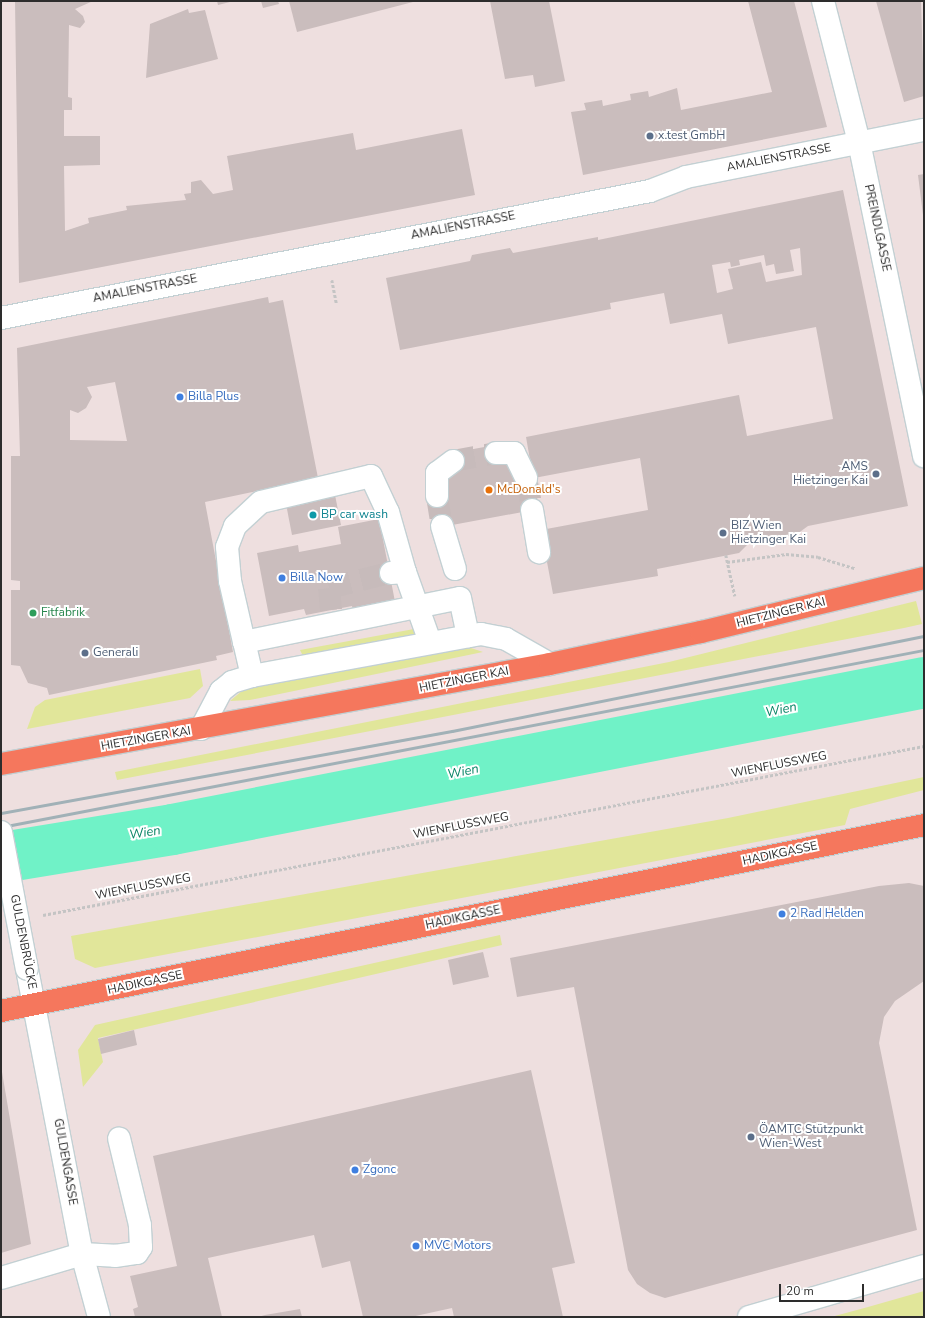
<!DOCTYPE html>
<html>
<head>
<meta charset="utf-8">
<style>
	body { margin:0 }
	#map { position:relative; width:925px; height:1318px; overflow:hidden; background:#eedfdf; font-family:"Nunito Sans",sans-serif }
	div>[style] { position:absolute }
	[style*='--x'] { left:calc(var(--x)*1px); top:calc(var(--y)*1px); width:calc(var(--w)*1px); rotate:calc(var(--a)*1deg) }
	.green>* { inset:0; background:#e1e69a }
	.river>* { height:51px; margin:-25.5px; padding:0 25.5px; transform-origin:25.5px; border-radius:25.5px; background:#70f2c7 }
	.building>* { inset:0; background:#cabdbd }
	.minor-tunnel>* { height:22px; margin-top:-11px; transform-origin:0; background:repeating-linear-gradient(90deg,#c7bbbb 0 22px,transparent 0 33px) }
	.path>* { height:2.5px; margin-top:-1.25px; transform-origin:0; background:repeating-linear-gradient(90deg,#c4c4c4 0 3px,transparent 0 5px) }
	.roads { filter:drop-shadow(1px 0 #c3d0d3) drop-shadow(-1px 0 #c3d0d3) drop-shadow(0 1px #c3d0d3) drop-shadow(0 -1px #c3d0d3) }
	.minor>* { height:22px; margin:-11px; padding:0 11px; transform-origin:11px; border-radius:11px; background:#fff }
	.major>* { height:22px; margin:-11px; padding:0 11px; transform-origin:11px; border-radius:11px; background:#f5775d }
	.rail>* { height:3px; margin:-1.5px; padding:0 1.5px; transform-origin:1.5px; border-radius:1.5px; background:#a1b1b7 }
	.bridges { filter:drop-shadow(1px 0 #c3d0d3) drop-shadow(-1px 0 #c3d0d3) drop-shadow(0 1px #c3d0d3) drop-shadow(0 -1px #c3d0d3) }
	.minor-bridge>* { height:22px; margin:-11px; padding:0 11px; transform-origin:11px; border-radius:11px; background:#fff }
	.dots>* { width:11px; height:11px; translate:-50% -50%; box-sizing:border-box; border:2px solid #fff; border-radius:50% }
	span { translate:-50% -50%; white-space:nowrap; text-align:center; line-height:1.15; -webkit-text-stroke:4px #fff; paint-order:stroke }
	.service-label { font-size:12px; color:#4e5e75 }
	.left { translate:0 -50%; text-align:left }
	.right { translate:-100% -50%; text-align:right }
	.street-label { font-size:12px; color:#2d2d2d }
	.shop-label { font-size:12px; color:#366cbe }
	.food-label { font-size:12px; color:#c56008 }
	.culture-label { font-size:12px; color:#0d838f }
	.leisure-label { font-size:12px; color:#27864d }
	.water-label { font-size:13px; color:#0b8667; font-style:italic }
	.frame { position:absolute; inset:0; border:2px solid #2d2d2d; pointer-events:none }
	.scale { position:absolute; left:779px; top:1284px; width:85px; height:18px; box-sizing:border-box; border:2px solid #2d2d2d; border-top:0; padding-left:5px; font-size:12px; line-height:14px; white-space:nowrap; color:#2d2d2d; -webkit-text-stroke:3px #fff; paint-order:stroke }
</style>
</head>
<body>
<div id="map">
	<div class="green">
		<i style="clip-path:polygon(916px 601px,922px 624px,904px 628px,117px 780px,115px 772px,669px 662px)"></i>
		<i style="clip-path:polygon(414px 629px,415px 636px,303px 656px,300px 650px)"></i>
		<i style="clip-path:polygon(465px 646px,483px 652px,250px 700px,230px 701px,249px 685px)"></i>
		<i style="clip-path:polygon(200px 669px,203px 686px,190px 698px,27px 729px,35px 707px,45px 700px)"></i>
		<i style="clip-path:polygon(924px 777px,924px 790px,850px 809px,845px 825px,95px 968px,75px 959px,71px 936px,728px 818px)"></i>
		<i style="clip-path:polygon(500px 935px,502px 945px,98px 1038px,103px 1062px,83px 1087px,78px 1050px,95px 1025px)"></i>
		<i style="clip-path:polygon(924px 1291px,924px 1317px,831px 1317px,868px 1307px)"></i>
	</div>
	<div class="river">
		<i style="--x:1;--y:857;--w:173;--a:-9.3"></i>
		<i style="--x:172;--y:829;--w:766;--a:-11.06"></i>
	</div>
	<div class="building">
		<i style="clip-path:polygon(15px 1px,93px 1px,75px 9px,83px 16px,85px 22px,80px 28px,69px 25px,68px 97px,72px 98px,72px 110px,64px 110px,64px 136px,100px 136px,100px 165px,64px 166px,65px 231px,89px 223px,88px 218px,127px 210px,126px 206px,186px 200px,184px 194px,191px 193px,191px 182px,201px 180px,213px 194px,233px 190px,227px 156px,353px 133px,356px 150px,462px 129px,475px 195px,19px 283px)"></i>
		<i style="clip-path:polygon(217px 1px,230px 1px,230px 2px,218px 5px)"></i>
		<i style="clip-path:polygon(261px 1px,278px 1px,279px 4px,263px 8px)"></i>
		<i style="clip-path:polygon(289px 1px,412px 1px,413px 2px,297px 32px)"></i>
		<i style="clip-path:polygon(490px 1px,549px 1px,565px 81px,535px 87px,533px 75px,505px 79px)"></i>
		<i style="clip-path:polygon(748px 1px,794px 1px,827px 127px,583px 175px,571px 112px,586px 110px,584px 103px,602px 100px,603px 106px,631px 100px,630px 94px,648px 91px,649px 97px,677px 88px,681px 110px,772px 92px)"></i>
		<i style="clip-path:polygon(876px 1px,921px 1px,924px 96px,904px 102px)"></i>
		<i style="clip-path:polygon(188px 9px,189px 13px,205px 10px,218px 59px,146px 78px,150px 24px)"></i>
		<i style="clip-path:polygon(924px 174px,924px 215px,923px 215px,918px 175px)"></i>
		<i style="clip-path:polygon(evenodd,843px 190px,908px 506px,808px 526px,797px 534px,748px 544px,739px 553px,657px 569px,658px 576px,553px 594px,541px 530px,648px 510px,640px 458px,534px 478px,539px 509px,436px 528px,431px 497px,452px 453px,495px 445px,533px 477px,526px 437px,739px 395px,747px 436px,833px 419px,816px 327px,728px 344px,722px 314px,670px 324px,664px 293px,610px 303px,611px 309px,400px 350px,386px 278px,470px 261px,472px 255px,510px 248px,513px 253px,598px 237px,598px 240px,843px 190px,800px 248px,802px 275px,766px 282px,761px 262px,728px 269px,733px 289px,717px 293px,712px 265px,730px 262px,731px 267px,740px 265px,739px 260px,764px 255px,766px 266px,774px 264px,776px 274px,794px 271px,790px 250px,800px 248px)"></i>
		<i style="clip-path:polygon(evenodd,268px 297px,269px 303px,283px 300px,318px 478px,205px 502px,233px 652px,216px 656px,217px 660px,49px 695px,47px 688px,28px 683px,20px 666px,11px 665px,11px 590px,20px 590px,20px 581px,11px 580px,11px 456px,20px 456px,17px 348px,268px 297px,115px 382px,127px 441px,70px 440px,70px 410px,78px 413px,86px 408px,92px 397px,87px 387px,115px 382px)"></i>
		<i style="clip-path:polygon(335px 495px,341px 525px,292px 535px,286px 504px)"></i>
		<i style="clip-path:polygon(379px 519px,397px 612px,355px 620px,352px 606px,306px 615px,304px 609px,269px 616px,257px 553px,298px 545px,299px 552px,341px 544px,338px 527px)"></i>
		<i style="clip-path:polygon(909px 883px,924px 886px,924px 981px,895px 1001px,884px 1017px,879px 1043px,917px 1230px,665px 1298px,650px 1293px,637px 1284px,628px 1270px,574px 987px,517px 997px,510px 958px,879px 886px)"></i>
		<i style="clip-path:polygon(483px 952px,489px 977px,453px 985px,448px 960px)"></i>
		<i style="clip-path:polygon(134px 1030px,137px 1045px,101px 1054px,98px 1039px)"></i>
		<i style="clip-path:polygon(1px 1066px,31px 1244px,1px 1253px)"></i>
		<i style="clip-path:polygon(531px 1070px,575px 1263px,552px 1268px,563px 1317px,454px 1317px,452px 1308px,411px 1317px,363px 1317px,350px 1261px,322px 1268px,314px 1235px,208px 1258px,222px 1317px,135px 1317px,133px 1309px,138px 1307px,130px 1276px,177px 1266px,153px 1156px)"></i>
		<i style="clip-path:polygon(300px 1309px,302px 1317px,258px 1317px,265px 1315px)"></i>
	</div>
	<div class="minor-tunnel">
		<i style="--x:453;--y:461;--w:44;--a:-10.5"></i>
		<i style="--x:526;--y:478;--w:33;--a:79"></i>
		<i style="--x:437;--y:496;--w:30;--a:81"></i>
		<i style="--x:331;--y:610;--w:22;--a:-95"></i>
		<i style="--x:329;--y:588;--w:62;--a:-14"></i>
	</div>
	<div class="path">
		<i style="--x:332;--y:280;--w:25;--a:79"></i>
		<i style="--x:726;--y:555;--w:42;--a:77.6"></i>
		<i style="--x:727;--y:562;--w:60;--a:-7.7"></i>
		<i style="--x:786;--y:554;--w:32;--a:5"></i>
		<i style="--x:818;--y:557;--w:39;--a:17"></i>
		<i style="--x:43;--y:915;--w:897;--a:-10.86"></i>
	</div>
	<div class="roads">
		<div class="minor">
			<i style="--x:823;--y:1;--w:146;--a:75.7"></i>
			<i style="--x:859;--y:142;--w:321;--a:78.3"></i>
			<i style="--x:1;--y:318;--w:661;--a:-11.07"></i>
			<i style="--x:650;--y:191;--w:39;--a:-21"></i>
			<i style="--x:686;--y:177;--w:243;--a:-11.2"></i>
			<i style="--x:496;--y:453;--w:18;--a:0"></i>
			<i style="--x:514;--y:453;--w:28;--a:64"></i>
			<i style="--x:437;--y:496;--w:23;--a:-90"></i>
			<i style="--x:437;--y:473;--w:20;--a:-37"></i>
			<i style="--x:532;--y:510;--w:43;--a:80.5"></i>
			<i style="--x:442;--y:526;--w:45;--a:73.2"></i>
			<i style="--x:391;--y:573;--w:14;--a:-4"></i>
			<i style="--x:405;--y:572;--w:74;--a:70.3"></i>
			<i style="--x:244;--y:642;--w:63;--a:-102.9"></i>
			<i style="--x:230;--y:581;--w:34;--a:-95"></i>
			<i style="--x:227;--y:547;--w:22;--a:-69"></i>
			<i style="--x:235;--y:526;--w:35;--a:-43"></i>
			<i style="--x:261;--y:502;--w:113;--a:-13.3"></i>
			<i style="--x:371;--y:476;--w:40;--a:65"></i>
			<i style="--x:388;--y:512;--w:62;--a:74.2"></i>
			<i style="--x:252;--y:676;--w:233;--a:-10.4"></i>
			<i style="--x:481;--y:634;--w:25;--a:11"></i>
			<i style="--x:506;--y:639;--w:51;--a:29.6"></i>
			<i style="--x:201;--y:729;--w:43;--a:-62.2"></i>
			<i style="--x:221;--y:691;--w:14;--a:-39"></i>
			<i style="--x:232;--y:682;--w:21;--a:-17"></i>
			<i style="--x:252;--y:676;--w:35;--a:-103"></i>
			<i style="--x:244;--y:642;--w:220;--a:-11.5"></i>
			<i style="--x:460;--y:598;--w:39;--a:78"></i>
			<i style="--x:27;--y:969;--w:290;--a:79.1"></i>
			<i style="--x:82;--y:1254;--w:65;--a:74.9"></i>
			<i style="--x:1;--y:1278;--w:84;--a:-16.5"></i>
			<i style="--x:82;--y:1254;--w:33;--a:3"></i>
			<i style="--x:115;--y:1256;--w:22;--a:-8"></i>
			<i style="--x:137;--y:1253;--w:7;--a:-56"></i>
			<i style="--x:141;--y:1247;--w:22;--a:-93"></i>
			<i style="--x:140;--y:1225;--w:89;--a:-103.6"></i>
			<i style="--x:749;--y:1317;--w:182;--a:-16.2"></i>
		</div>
		<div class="major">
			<i style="--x:1;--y:764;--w:558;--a:-10.32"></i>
			<i style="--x:550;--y:664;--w:154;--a:-12"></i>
			<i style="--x:701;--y:632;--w:229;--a:-13.6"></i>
			<i style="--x:1;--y:1011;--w:942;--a:-11.39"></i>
		</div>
	</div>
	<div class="rail">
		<i style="--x:1;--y:813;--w:458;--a:-10.3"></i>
		<i style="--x:452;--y:731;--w:481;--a:-11.4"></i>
		<i style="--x:1;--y:827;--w:940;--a:-10.86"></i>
	</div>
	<div class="bridges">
		<div class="minor-bridge">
			<i style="--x:1;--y:832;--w:139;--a:79.3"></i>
		</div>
	</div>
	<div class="dots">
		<i style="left:650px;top:136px;background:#5c6f8a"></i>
		<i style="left:180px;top:397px;background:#3f7fe0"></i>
		<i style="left:876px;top:474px;background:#5c6f8a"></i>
		<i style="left:489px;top:490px;background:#e8710a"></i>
		<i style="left:313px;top:515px;background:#0f9aa8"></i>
		<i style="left:723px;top:533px;background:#5c6f8a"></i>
		<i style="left:282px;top:578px;background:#3f7fe0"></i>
		<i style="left:33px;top:613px;background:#2e9e5b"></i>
		<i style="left:85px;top:653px;background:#5c6f8a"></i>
		<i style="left:782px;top:914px;background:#3f7fe0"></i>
		<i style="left:751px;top:1137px;background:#5c6f8a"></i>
		<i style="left:355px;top:1170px;background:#3f7fe0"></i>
		<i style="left:416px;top:1246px;background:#3f7fe0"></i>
	</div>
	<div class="service-label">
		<span class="left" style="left:658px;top:136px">x.test GmbH</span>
		<span class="right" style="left:868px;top:474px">AMS<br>Hietzinger Kai</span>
		<span class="left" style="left:731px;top:533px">BIZ Wien<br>Hietzinger Kai</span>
		<span class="left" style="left:93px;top:653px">Generali</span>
		<span class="left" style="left:759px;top:1137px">ÖAMTC Stützpunkt<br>Wien-West</span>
	</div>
	<div class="street-label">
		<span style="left:779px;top:158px;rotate:-11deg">AMALIENSTRASSE</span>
		<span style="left:463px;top:226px;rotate:-11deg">AMALIENSTRASSE</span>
		<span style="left:877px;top:228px;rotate:78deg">PREINDLGASSE</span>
		<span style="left:145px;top:289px;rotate:-11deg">AMALIENSTRASSE</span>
		<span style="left:781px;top:613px;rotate:-14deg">HIETZINGER KAI</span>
		<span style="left:464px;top:680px;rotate:-11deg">HIETZINGER KAI</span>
		<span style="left:146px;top:739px;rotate:-10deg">HIETZINGER KAI</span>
		<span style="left:779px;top:765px;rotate:-11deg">WIENFLUSSWEG</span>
		<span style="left:461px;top:826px;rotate:-11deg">WIENFLUSSWEG</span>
		<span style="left:780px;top:854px;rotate:-12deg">HADIKGASSE</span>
		<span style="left:143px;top:887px;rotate:-11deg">WIENFLUSSWEG</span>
		<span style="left:463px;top:918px;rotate:-12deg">HADIKGASSE</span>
		<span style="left:23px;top:942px;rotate:79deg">GULDENBRÜCKE</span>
		<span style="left:145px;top:983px;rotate:-12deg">HADIKGASSE</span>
		<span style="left:65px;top:1162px;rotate:80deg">GULDENGASSE</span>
	</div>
	<div class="shop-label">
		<span class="left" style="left:188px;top:397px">Billa Plus</span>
		<span class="left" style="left:290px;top:578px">Billa Now</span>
		<span class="left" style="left:790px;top:914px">2 Rad Helden</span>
		<span class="left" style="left:363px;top:1170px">Zgonc</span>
		<span class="left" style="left:424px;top:1246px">MVC Motors</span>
	</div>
	<div class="food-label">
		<span class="left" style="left:497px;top:490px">McDonald's</span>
	</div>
	<div class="culture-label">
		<span class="left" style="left:321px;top:515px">BP car wash</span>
	</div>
	<div class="leisure-label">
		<span class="left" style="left:41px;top:613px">Fitfabrik</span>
	</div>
	<div class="water-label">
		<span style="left:781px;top:710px;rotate:-11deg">Wien</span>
		<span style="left:463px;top:772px;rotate:-11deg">Wien</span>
		<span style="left:145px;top:833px;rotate:-9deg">Wien</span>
	</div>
	<div class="frame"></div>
	<div class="scale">20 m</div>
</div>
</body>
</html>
